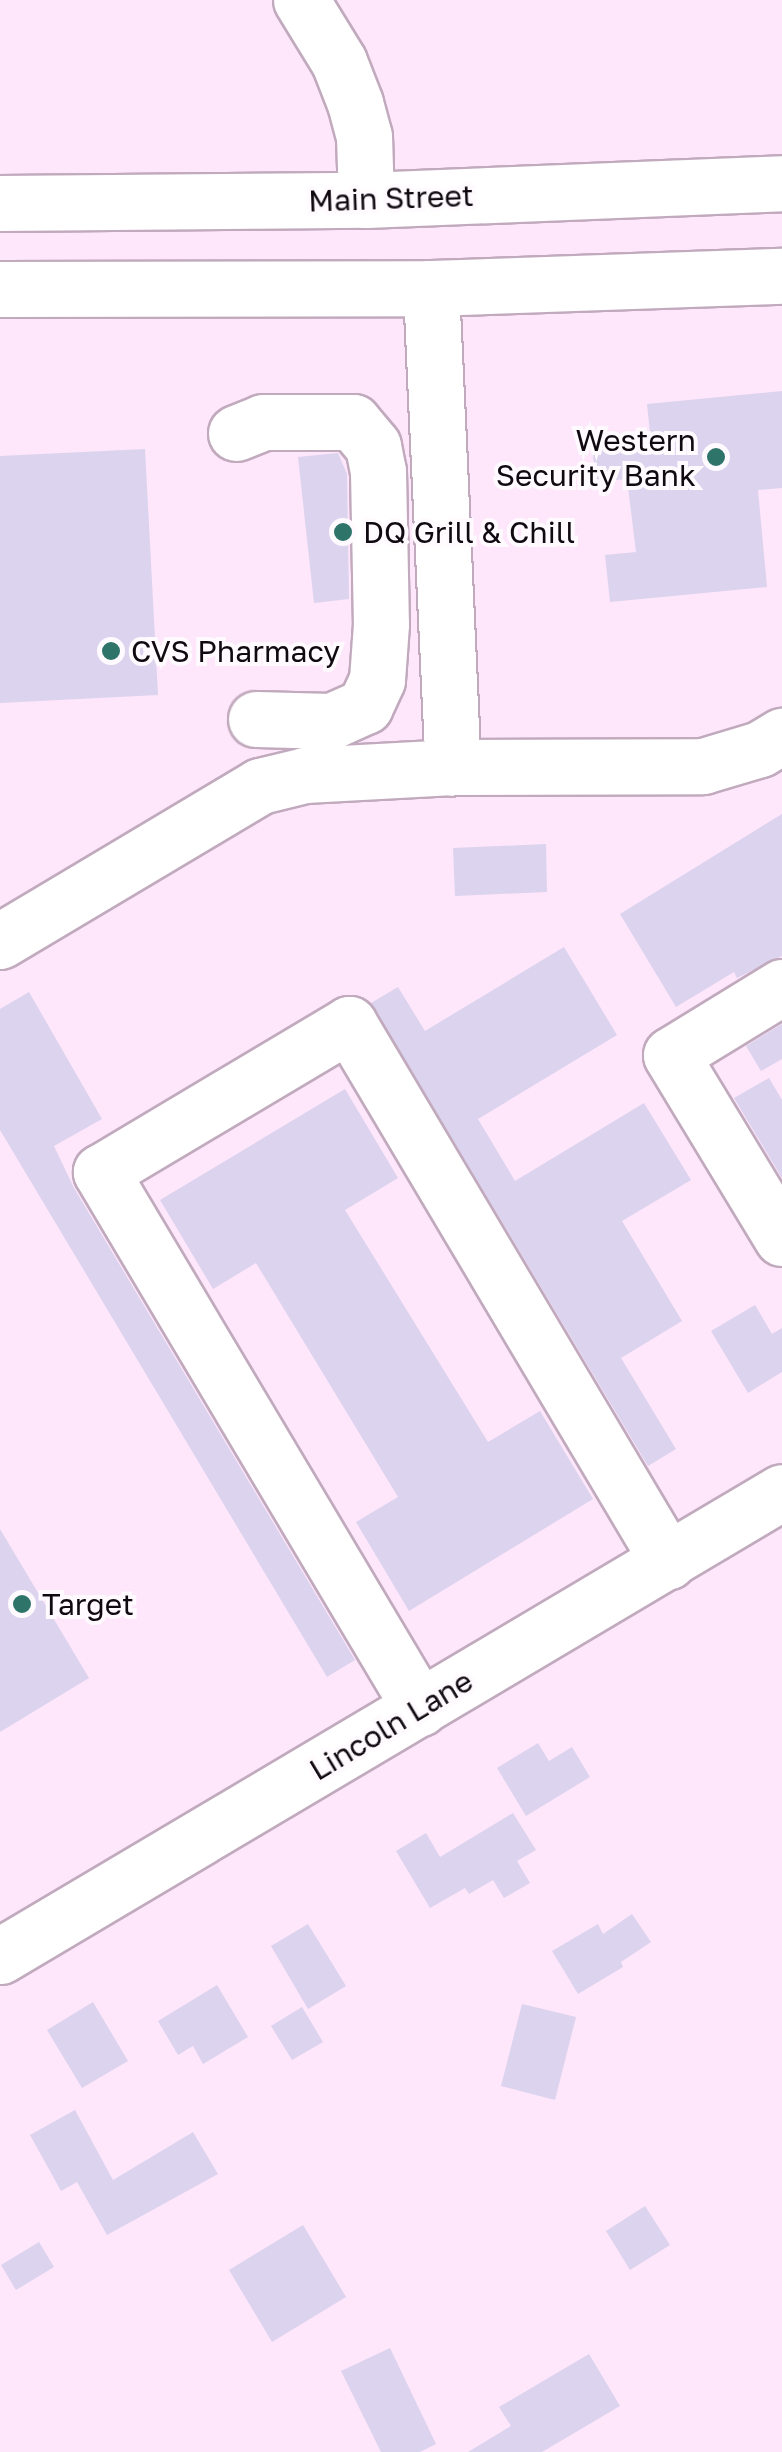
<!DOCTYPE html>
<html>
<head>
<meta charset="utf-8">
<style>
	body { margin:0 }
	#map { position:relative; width:782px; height:2452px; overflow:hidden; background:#fee6fb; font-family:"Golos Text",sans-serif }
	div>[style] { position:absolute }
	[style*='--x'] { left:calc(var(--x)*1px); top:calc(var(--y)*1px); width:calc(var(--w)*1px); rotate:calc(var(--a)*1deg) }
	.building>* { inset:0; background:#dcd3ee }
	.roads { filter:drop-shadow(2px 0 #c1aabd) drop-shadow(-2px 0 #c1aabd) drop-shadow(0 2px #c1aabd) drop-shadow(0 -2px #c1aabd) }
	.minor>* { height:55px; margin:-27.5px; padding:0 27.5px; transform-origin:27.5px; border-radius:27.5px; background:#fff }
	.major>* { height:55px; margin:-27.5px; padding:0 27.5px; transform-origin:27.5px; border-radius:27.5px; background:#fff }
	.dots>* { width:28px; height:28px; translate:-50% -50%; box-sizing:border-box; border:5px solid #fffafe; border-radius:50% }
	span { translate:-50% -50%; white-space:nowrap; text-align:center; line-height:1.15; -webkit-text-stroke:8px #fffafe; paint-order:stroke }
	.street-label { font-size:30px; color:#10090f }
	.poi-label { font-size:30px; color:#10090f }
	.right { translate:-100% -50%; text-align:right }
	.left { translate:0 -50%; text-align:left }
</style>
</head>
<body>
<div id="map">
	<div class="building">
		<i style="clip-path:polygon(782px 391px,782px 488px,758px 490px,767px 587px,610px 602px,605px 555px,636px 552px,627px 479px,596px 482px,591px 438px,650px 433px,647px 404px)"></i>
		<i style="clip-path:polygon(145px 449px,158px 695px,0 703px,0 456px)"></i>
		<i style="clip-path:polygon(338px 453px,347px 474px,349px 599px,314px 603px,298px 457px)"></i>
		<i style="clip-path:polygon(782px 814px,782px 956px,737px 978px,734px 972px,676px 1007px,620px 914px)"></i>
		<i style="clip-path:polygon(546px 844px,547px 892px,455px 896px,453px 848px)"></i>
		<i style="clip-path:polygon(564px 947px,617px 1035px,478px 1119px,515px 1181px,644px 1103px,691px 1180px,622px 1221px,682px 1321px,621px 1358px,676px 1449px,648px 1466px,371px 1003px,398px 987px,425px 1031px)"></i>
		<i style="clip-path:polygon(29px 992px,102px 1119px,54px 1146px,74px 1188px,355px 1660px,327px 1677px,0 1130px,0 1009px)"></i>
		<i style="clip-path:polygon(782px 1024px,782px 1059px,761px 1071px,746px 1046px)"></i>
		<i style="clip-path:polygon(769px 1078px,782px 1100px,782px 1178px,734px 1098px)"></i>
		<i style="clip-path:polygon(345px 1089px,398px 1178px,345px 1210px,488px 1442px,540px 1411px,593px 1499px,409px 1611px,356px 1522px,398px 1497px,256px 1263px,213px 1289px,160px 1200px)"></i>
		<i style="clip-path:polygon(755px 1305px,772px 1334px,782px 1328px,782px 1372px,748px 1393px,711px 1331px)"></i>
		<i style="clip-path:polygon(0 1529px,89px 1678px,0 1732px)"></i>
		<i style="clip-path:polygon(538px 1743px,549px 1761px,572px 1747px,590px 1777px,526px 1816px,497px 1768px)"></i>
		<i style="clip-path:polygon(513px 1813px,536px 1850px,517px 1861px,530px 1883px,504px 1898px,493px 1880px,469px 1894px,465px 1888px,430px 1908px,396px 1851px,426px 1833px,440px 1857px)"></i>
		<i style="clip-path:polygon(632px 1914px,651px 1942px,621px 1962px,623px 1967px,578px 1994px,552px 1951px,598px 1924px,603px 1934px)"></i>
		<i style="clip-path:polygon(308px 1924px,346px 1986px,308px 2009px,271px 1946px)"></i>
		<i style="clip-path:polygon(217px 1985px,248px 2037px,203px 2064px,193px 2046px,178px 2055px,158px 2021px)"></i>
		<i style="clip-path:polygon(93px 2002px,128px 2061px,82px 2088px,47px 2030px)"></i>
		<i style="clip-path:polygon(522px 2004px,576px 2017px,555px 2100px,501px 2086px)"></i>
		<i style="clip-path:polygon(302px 2007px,323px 2042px,292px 2060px,271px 2026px)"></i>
		<i style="clip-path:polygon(75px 2110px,113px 2180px,193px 2132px,218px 2174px,107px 2235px,77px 2182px,61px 2191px,30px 2135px)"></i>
		<i style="clip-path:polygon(645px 2206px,670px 2245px,630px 2270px,606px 2231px)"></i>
		<i style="clip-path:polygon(303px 2225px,346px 2297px,272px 2342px,229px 2270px)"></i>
		<i style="clip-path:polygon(39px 2242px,54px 2267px,16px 2290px,1px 2265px)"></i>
		<i style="clip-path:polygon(390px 2348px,436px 2444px,420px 2452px,381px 2452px,341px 2371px)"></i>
		<i style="clip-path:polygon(589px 2354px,620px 2406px,542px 2452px,468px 2452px,511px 2426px,499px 2407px)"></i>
	</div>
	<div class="roads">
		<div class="minor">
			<i style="--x:301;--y:0;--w:73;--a:58.5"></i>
			<i style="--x:339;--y:62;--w:44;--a:68.7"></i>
			<i style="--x:355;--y:103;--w:34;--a:75"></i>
			<i style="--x:364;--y:136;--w:64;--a:88.2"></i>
			<i style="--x:431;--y:288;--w:480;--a:87.4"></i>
			<i style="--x:236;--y:433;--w:29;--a:-22"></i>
			<i style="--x:263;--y:422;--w:90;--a:0"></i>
			<i style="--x:353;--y:422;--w:31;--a:50"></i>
			<i style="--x:373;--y:446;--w:25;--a:79"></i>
			<i style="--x:378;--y:471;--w:153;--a:88.9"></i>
			<i style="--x:381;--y:624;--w:56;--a:94.1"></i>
			<i style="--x:377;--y:680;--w:29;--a:115"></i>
			<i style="--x:365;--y:706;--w:37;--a:156"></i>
			<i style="--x:331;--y:721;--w:75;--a:-178.5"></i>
			<i style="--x:0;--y:941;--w:303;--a:-30.8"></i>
			<i style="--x:260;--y:786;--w:46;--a:-13.7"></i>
			<i style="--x:305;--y:775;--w:148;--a:-3.1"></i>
			<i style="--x:453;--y:767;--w:250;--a:-0.2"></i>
			<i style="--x:703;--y:766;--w:59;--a:-16.6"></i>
			<i style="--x:760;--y:749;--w:26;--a:-31"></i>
			<i style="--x:782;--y:987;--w:130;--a:148.5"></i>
			<i style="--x:671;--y:1055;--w:214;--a:58.8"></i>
			<i style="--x:420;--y:1708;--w:624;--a:-120.76"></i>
			<i style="--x:101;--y:1172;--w:289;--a:-30.8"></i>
			<i style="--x:349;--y:1024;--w:625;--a:59.29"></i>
			<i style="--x:0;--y:1956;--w:909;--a:-30.68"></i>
		</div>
		<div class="major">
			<i style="--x:0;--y:203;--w:366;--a:-0.5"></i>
			<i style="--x:366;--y:200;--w:416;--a:-2.3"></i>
			<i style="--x:0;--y:289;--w:431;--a:-0.1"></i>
			<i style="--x:431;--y:288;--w:351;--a:-2"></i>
		</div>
	</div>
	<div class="dots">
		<i style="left:716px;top:457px;background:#2f7469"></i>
		<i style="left:343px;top:532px;background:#2f7469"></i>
		<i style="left:111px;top:651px;background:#2f7469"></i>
		<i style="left:22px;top:1604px;background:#2f7469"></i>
	</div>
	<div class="street-label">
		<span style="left:391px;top:198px;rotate:-2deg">Main Street</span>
		<span style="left:391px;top:1725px;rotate:-31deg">Lincoln Lane</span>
	</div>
	<div class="poi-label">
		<span class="right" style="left:696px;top:457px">Western<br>Security Bank</span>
		<span class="left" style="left:363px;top:532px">DQ Grill &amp; Chill</span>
		<span class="left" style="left:131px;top:651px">CVS Pharmacy</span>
		<span class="left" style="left:42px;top:1604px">Target</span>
	</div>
</div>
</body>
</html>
